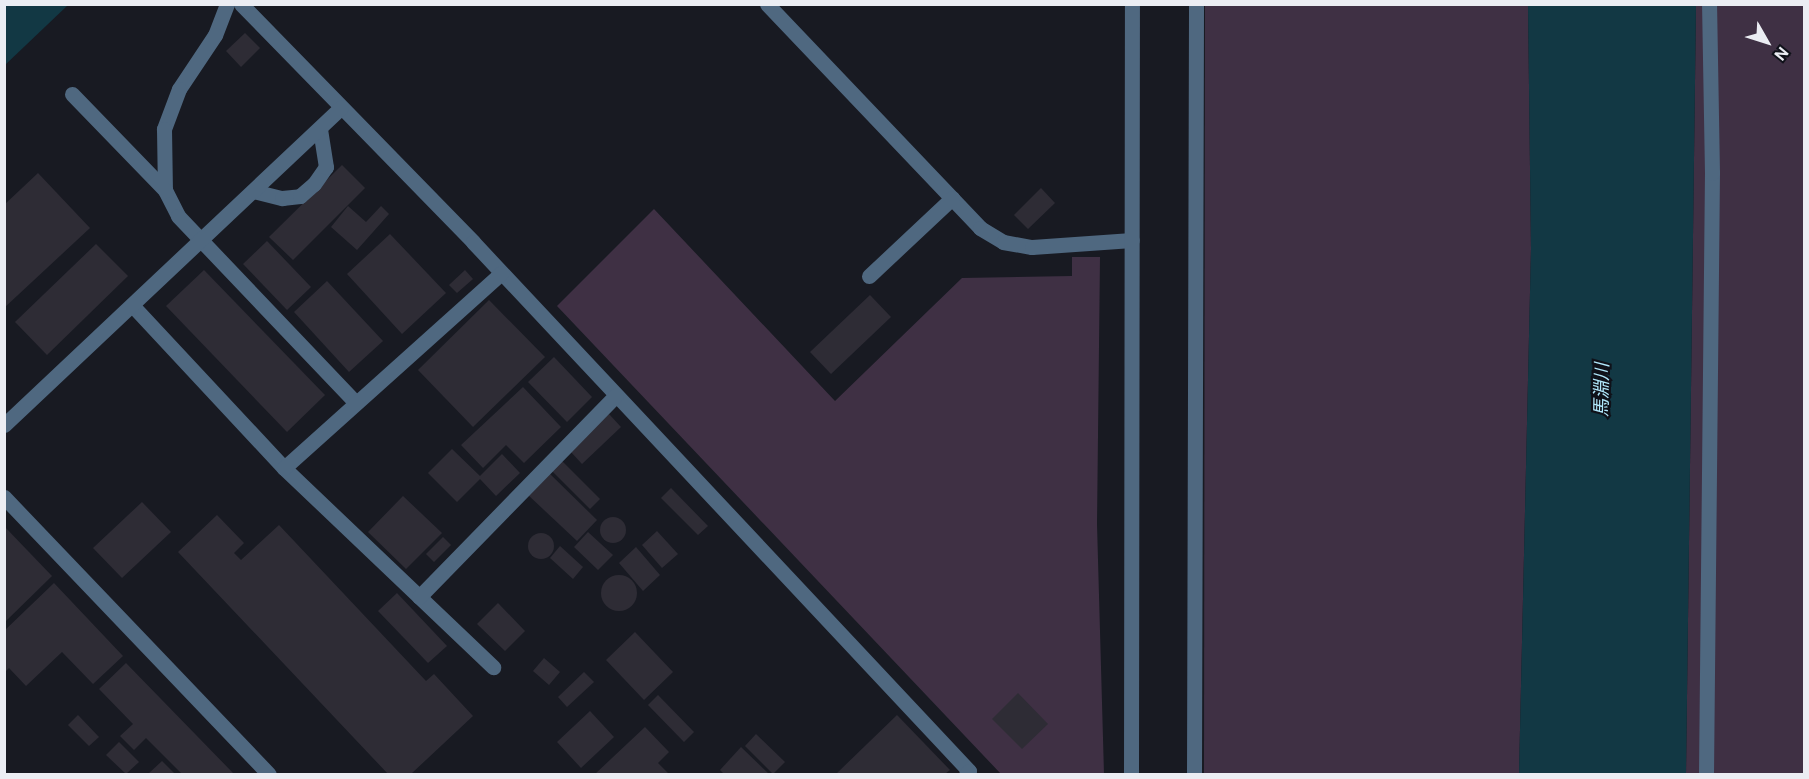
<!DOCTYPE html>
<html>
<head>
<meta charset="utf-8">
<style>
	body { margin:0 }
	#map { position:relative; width:1809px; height:779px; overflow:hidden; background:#181a22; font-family:"DM Sans","Noto Sans JP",sans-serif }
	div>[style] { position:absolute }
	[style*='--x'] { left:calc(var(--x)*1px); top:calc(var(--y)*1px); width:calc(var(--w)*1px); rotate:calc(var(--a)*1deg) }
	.green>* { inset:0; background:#3f3044 }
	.water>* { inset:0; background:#123844 }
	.building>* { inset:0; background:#2e2c35 }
	.round { border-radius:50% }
	.minor>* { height:15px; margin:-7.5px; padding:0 7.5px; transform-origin:7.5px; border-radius:7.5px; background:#4f6880 }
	span { translate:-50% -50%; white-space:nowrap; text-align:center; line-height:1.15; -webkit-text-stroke:4.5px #0f1119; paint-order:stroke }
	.water-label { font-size:18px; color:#b1e8fc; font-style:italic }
	.frame { position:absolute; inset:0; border:6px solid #ebedf3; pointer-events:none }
	.north { position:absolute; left:1737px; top:12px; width:60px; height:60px; -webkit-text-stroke:4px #0f1119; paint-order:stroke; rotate:129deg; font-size:16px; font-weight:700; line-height:24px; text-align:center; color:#ebedf3 }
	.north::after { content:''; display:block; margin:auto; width:21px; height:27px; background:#ebedf3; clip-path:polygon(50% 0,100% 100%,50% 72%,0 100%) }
</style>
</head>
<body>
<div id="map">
	<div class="green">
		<i style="clip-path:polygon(1205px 5px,1528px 5px,1531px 249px,1519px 774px,1204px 774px)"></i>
		<i style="clip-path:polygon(1696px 5px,1804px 5px,1804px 774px,1686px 774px)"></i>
		<i style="clip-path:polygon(654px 209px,835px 401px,962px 278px,1072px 276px,1072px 257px,1100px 257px,1097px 524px,1104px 774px,1001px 774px,557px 306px)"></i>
	</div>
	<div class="water">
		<i style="clip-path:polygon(5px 4px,68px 4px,68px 5px,5px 65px)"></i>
		<i style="clip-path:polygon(1528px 5px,1696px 5px,1686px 774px,1519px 774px,1531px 249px)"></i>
	</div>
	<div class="building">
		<i style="clip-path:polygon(245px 33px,260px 48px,241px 67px,226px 51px)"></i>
		<i style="clip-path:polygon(342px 165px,365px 188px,293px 260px,269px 237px)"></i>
		<i style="clip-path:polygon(38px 173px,90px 228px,4px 308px,4px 205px)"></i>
		<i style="clip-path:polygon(1041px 188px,1055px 203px,1028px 229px,1014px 215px)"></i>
		<i style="clip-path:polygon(348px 206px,366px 222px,381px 206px,389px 214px,357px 250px,331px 227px)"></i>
		<i style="clip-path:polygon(390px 234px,446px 293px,402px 334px,347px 274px)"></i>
		<i style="clip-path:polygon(267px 241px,311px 287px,287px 310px,243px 264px)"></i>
		<i style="clip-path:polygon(96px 244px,128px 276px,47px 355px,15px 322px)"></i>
		<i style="clip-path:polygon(204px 270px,325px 395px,287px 432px,166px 306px)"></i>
		<i style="clip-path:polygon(465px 270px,473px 279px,457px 293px,449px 285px)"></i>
		<i style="clip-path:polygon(327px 281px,383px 341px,349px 372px,294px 312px)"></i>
		<i style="clip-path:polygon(870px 295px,891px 317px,831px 374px,810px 352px)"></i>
		<i style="clip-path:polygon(489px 300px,545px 357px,473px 427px,418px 370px)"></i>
		<i style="clip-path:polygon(554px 357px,592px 397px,567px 422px,528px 382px)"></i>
		<i style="clip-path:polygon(523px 387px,561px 427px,524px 463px,506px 445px,483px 468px,461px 445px)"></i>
		<i style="clip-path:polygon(609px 414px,621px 427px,582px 464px,570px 451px)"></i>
		<i style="clip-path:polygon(452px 449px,480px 476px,502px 454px,520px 473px,496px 496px,480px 479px,457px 502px,428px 473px)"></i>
		<i style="clip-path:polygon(561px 460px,600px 499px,590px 509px,551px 470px)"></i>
		<i style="clip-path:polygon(548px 472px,597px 520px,577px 541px,527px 494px)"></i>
		<i style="clip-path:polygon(671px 488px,708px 526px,698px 535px,661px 498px)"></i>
		<i style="clip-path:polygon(403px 496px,442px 533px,406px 569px,368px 532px)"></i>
		<i style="clip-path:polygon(142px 502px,171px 532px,122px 578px,93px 548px)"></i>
		<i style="clip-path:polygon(217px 515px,244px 543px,234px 553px,241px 560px,279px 525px,426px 681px,434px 674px,473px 716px,411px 774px,388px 774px,178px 552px)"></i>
		<i class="round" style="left:600px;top:517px;width:26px;height:26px"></i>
		<i style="clip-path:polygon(4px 526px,52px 576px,6px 621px,4px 619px)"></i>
		<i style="clip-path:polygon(657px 531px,678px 554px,662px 568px,642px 545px)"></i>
		<i style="clip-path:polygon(588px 532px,613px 555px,598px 570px,574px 547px)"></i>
		<i class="round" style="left:528px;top:533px;width:26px;height:26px"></i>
		<i style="clip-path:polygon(443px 537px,451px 545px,434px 562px,426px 554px)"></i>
		<i style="clip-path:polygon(560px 546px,583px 567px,573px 579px,550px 558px)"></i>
		<i style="clip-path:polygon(636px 547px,660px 575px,643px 591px,619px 563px)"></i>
		<i class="round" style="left:601px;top:575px;width:36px;height:36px"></i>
		<i style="clip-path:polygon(54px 583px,123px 656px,93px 684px,62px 652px,26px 686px,9px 668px,4px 673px,4px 631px)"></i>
		<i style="clip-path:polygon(397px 593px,447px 646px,428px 663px,378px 611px)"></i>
		<i style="clip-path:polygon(498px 603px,525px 631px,505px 651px,477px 624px)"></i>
		<i style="clip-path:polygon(635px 632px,673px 672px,644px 700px,606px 660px)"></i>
		<i style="clip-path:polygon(544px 658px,560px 672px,549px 685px,533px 671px)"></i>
		<i style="clip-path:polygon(126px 663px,234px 774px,182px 774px,146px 738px,134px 750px,120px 736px,133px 724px,99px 689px)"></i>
		<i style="clip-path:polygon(584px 672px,594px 682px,567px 707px,558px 697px)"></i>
		<i style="clip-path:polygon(1018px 693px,1048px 724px,1022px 749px,992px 719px)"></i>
		<i style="clip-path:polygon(658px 695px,694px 732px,684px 742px,648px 705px)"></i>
		<i style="clip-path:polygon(590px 711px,614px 737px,581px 768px,557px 742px)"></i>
		<i style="clip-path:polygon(78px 715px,99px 737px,89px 746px,68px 725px)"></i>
		<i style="clip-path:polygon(897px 715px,950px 770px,945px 774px,836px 774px)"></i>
		<i style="clip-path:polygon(645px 727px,669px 752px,658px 763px,669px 774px,595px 774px)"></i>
		<i style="clip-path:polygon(756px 734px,785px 762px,773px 774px,745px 746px)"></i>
		<i style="clip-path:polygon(119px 742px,139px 762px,126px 774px,106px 755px)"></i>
		<i style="clip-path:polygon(741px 747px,769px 774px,724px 774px,720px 770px)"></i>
		<i style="clip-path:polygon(162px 761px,175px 774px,148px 774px)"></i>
	</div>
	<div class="minor">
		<i style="--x:227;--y:4;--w:33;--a:111"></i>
		<i style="--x:215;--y:35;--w:65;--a:123.7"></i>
		<i style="--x:179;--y:89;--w:43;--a:110.6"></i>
		<i style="--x:164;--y:129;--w:61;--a:89.1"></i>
		<i style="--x:165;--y:190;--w:29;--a:63"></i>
		<i style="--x:178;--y:216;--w:258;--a:46.4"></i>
		<i style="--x:241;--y:4;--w:332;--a:45.7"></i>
		<i style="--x:473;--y:242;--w:725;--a:46.84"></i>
		<i style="--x:969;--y:771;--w:4;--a:135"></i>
		<i style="--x:767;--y:4;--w:309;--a:46.4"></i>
		<i style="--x:980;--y:228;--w:27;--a:31"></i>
		<i style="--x:1003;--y:242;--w:29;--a:10"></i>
		<i style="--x:1032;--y:247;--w:100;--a:-4"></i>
		<i style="--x:72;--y:94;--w:134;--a:45.9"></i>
		<i style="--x:253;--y:191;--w:30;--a:14"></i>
		<i style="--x:282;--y:198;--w:18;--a:-6"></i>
		<i style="--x:300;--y:196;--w:18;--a:-41"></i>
		<i style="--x:314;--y:184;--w:21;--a:-55"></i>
		<i style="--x:326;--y:167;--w:39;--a:-99"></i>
		<i style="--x:869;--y:276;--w:114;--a:-43.2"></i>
		<i style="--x:132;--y:305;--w:223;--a:47"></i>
		<i style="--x:284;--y:468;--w:289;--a:43.6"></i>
		<i style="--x:4;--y:425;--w:463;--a:-43.3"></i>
		<i style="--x:284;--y:468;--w:292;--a:-41.9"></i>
		<i style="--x:4;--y:497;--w:383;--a:46.3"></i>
		<i style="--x:419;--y:597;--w:282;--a:-45.7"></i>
		<i style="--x:1131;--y:774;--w:770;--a:-89.93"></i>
		<i style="--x:1194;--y:774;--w:770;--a:-89.85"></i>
		<i style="--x:1706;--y:774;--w:601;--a:-89.43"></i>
		<i style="--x:1712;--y:173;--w:169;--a:-91"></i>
	</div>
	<div class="water-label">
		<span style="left:1602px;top:390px;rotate:-89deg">馬淵川</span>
	</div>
	<div class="frame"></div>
	<div class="north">N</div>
</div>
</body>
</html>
